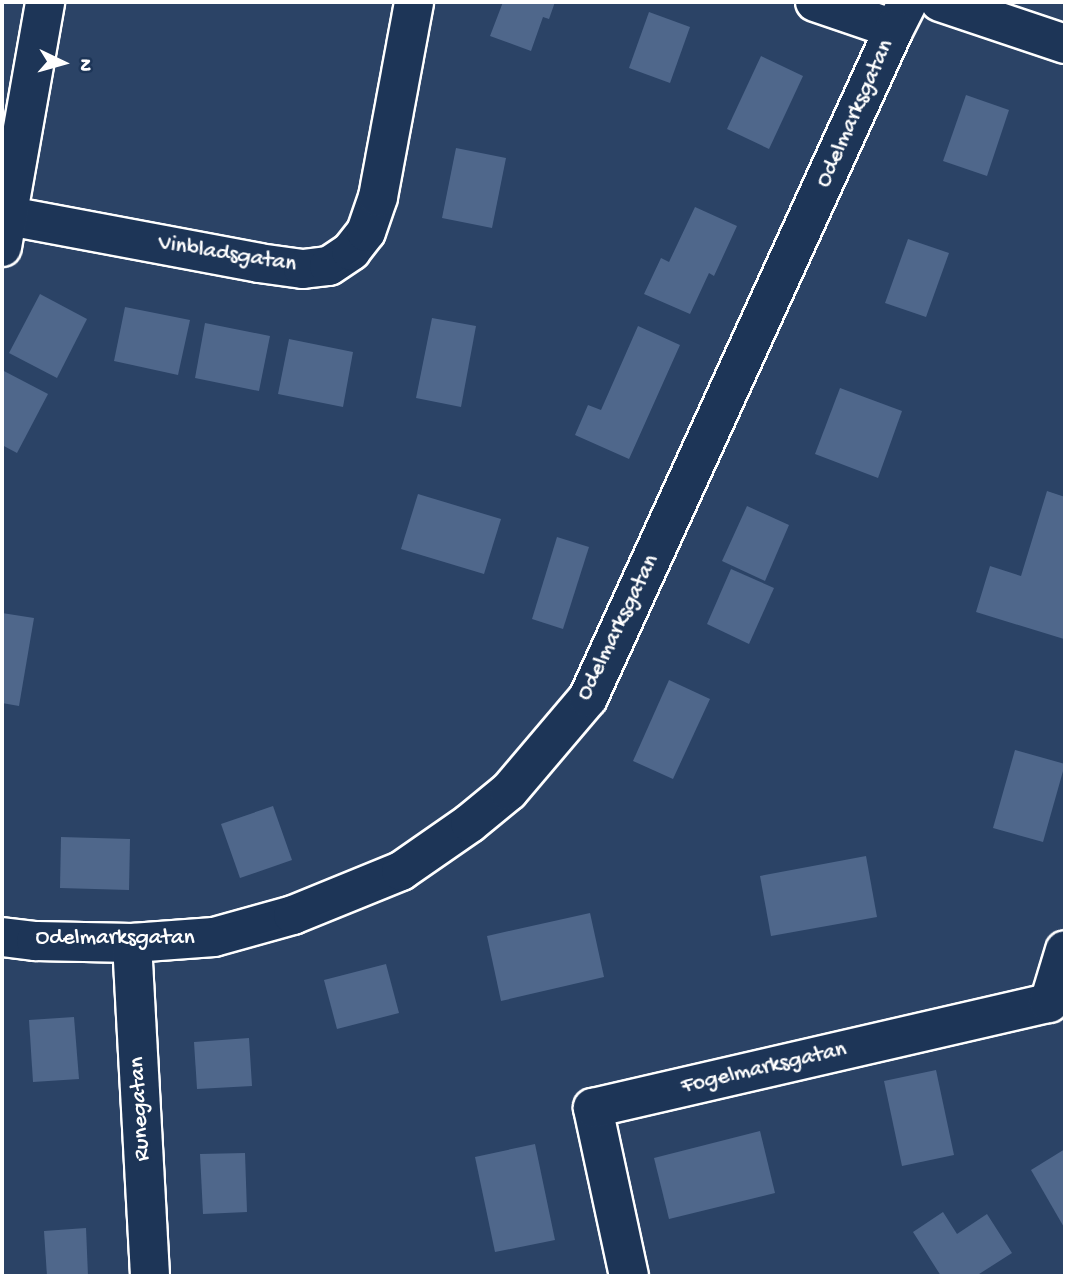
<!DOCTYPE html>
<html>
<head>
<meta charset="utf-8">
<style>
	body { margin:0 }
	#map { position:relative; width:1067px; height:1278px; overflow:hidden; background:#2b4366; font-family:"Gochi Hand",sans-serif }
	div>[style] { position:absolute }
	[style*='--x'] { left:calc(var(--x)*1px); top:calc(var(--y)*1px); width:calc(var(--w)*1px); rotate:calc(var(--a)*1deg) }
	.building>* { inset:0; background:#4f678b }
	.roads { filter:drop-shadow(2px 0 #fff) drop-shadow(-2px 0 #fff) drop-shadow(0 2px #fff) drop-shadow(0 -2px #fff) }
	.minor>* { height:38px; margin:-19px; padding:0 19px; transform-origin:19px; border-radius:19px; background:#1d3557 }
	span { translate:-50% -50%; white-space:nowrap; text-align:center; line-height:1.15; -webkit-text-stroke:5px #1d3557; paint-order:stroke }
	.street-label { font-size:23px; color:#fff }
	.frame { position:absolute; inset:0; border:4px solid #fff; pointer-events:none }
	.north { position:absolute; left:28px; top:28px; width:70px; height:70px; -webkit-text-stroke:5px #1d3557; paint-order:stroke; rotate:95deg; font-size:19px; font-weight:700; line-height:28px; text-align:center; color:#fff }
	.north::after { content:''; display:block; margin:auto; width:24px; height:32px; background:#fff; clip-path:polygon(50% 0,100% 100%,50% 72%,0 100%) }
</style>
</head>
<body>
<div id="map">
	<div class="building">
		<i style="clip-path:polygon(503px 2px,555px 2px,549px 19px,543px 17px,531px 51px,490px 36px)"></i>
		<i style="clip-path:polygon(649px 12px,690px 27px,670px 83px,629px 68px)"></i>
		<i style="clip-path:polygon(761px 56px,803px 76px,769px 149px,727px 129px)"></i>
		<i style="clip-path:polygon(966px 95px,1009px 110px,987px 176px,943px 161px)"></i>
		<i style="clip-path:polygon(456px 148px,506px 158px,492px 228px,442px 218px)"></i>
		<i style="clip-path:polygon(695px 207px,737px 226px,714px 276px,709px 273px,690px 314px,644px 294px,661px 258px,669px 262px)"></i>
		<i style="clip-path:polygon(908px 239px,949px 253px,926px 317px,885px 303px)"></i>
		<i style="clip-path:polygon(40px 294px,87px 319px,57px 378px,9px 353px)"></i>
		<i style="clip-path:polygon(125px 307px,190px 320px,178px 375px,114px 361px)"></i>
		<i style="clip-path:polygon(432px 318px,476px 326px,461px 407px,416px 398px)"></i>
		<i style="clip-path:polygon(205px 323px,270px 336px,259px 391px,195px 378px)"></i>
		<i style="clip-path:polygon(638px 326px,680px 345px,629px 459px,575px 435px,588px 405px,601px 410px)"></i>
		<i style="clip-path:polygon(289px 339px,353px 352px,343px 407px,278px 394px)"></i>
		<i style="clip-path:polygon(2px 370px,48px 394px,17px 453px,2px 445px)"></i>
		<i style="clip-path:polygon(840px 388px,902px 411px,878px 478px,815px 454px)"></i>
		<i style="clip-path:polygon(1047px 491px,1065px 497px,1064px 639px,976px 612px,990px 566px,1021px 576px)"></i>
		<i style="clip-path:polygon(418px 494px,501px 519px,484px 574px,401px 549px)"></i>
		<i style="clip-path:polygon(747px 506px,789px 525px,765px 581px,722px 561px)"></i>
		<i style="clip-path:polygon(557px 537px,589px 547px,563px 629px,532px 619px)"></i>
		<i style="clip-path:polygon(731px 569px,774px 588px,749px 644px,707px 624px)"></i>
		<i style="clip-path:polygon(2px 613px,34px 618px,19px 706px,2px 703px)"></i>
		<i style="clip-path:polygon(669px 680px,710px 699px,673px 779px,633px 761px)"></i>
		<i style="clip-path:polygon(1015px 750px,1065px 764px,1043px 842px,993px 828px)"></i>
		<i style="clip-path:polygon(273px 806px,292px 860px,240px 878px,221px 824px)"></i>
		<i style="clip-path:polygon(61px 837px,130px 839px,129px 890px,60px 888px)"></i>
		<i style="clip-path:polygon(866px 856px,877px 917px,771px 936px,760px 876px)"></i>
		<i style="clip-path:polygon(590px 913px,604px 977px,501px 1001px,487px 936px)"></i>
		<i style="clip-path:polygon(386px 964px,399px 1013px,337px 1029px,324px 980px)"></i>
		<i style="clip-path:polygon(74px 1017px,79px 1079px,33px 1082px,29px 1020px)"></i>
		<i style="clip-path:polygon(249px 1038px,252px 1086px,197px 1089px,194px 1042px)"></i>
		<i style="clip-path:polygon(936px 1070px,954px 1155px,902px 1166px,884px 1081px)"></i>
		<i style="clip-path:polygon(760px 1131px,775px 1193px,669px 1219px,654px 1158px)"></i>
		<i style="clip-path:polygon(535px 1144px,555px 1240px,495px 1252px,475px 1157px)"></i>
		<i style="clip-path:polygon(1065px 1149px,1065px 1229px,1031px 1170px)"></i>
		<i style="clip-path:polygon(245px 1153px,247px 1212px,203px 1214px,200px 1154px)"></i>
		<i style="clip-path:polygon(943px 1212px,957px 1234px,987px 1214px,1012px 1253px,976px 1276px,941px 1276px,913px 1232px)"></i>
		<i style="clip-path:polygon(86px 1228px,88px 1276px,47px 1276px,44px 1231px)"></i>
	</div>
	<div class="roads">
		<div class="minor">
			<i style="--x:815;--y:2;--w:83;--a:18.9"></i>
			<i style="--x:894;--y:29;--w:30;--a:-63"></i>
			<i style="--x:940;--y:2;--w:132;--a:18.6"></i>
			<i style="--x:9;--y:216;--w:254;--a:10.6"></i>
			<i style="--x:259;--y:263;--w:44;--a:7.8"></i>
			<i style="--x:303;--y:269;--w:26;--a:-7"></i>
			<i style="--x:329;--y:266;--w:27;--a:-34"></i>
			<i style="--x:351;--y:251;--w:24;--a:-52"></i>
			<i style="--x:366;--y:232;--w:37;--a:-71"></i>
			<i style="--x:378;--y:197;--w:198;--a:-79.5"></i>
			<i style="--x:2;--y:247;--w:249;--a:-80"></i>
			<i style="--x:2;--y:937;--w:34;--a:7"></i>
			<i style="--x:36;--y:941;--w:96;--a:1.2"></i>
			<i style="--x:132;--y:943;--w:82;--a:-4.2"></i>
			<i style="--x:214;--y:937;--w:82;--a:-15.6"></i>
			<i style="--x:293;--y:915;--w:117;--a:-22.2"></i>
			<i style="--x:401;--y:871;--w:84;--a:-34.8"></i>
			<i style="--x:470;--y:823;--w:50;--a:-39.4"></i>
			<i style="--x:509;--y:791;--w:122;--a:-49.7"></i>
			<i style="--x:588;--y:698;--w:736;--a:-65.42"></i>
			<i style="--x:132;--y:943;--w:333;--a:86.9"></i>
			<i style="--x:629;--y:1276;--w:172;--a:-102.1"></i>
			<i style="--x:593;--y:1108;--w:468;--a:-13"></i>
			<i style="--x:1049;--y:1003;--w:55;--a:-73.2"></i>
		</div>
	</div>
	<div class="street-label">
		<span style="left:856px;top:114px;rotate:-66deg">Odelmarksgatan</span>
		<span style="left:227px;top:255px;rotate:9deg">Vinbladsgatan</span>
		<span style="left:619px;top:628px;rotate:-64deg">Odelmarksgatan</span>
		<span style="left:115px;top:939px">Odelmarksgatan</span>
		<span style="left:764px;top:1069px;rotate:-13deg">Fogelmarksgatan</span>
		<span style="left:141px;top:1109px;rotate:-93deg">Runegatan</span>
	</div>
	<div class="frame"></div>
	<div class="north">N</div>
</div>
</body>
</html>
